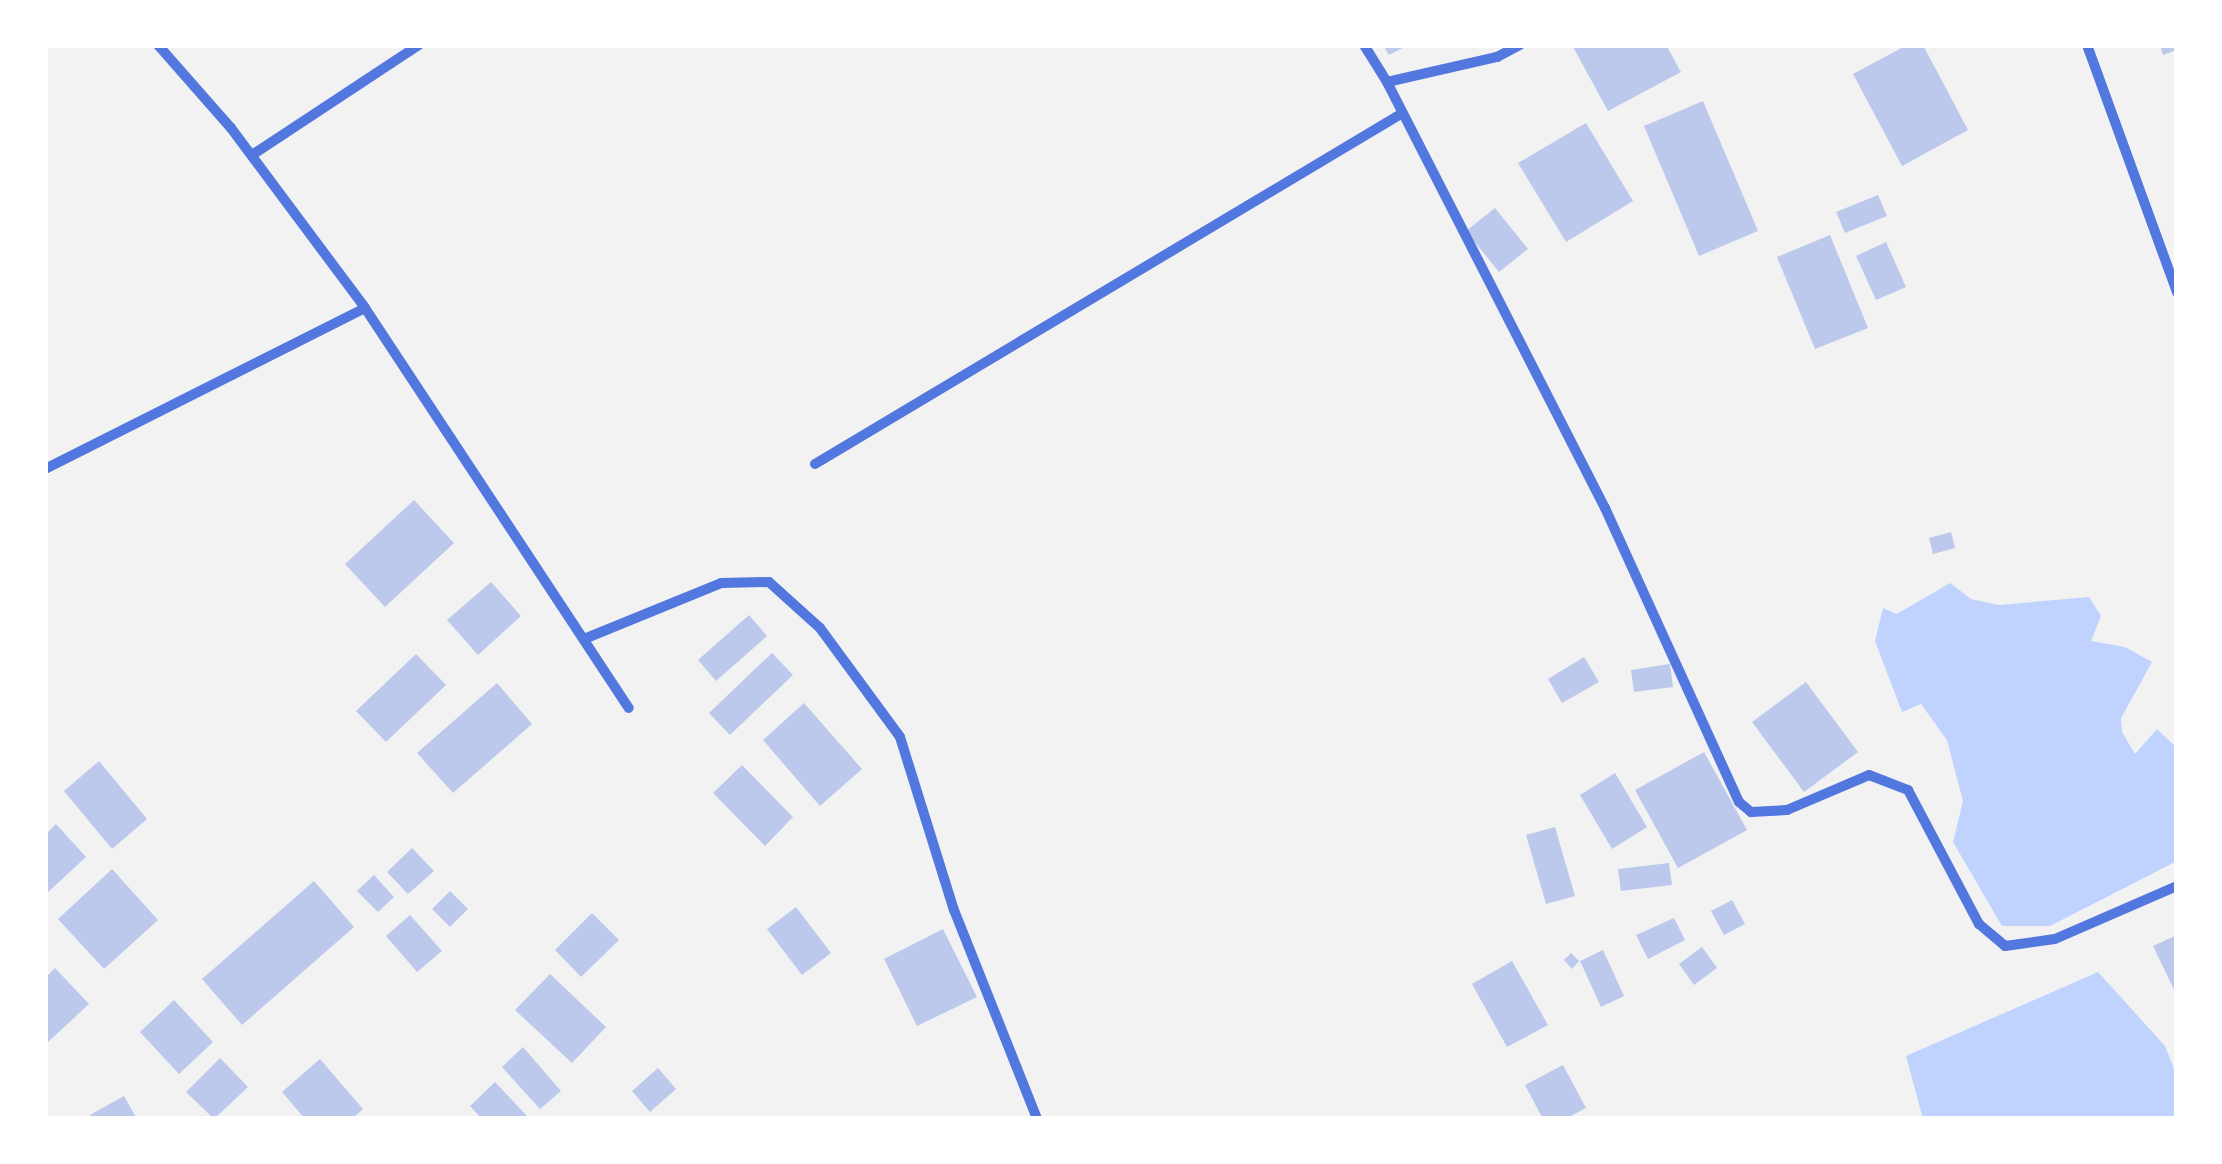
<!DOCTYPE html>
<html>
<head>
<meta charset="utf-8">
<style>
	body { margin:0 }
	#map { position:relative; width:2222px; height:1164px; overflow:hidden; background:#f2f2f2; font-family:Bitter,serif }
	div>[style] { position:absolute }
	[style*='--x'] { left:calc(var(--x)*1px); top:calc(var(--y)*1px); width:calc(var(--w)*1px); rotate:calc(var(--a)*1deg) }
	.water>* { inset:0; background:#bfd3fe }
	.building>* { inset:0; background:#bdc9ec }
	.minor>* { height:10px; margin:-5px; padding:0 5px; transform-origin:5px; border-radius:5px; background:#5277de }
	span { translate:-50% -50%; white-space:nowrap; text-align:center; line-height:1.15; -webkit-text-stroke:8px #fff; paint-order:stroke }
	.frame { position:absolute; inset:0; border:48px solid #fff; pointer-events:none }
</style>
</head>
<body>
<div id="map">
	<div class="water">
		<i style="clip-path:polygon(1950px 583px,1971px 599px,1999px 605px,2089px 597px,2101px 616px,2091px 641px,2125px 647px,2152px 662px,2121px 718px,2122px 732px,2135px 754px,2157px 729px,2177px 748px,2177px 861px,2050px 926px,2002px 926px,1953px 842px,1963px 801px,1947px 740px,1921px 704px,1902px 712px,1875px 641px,1883px 608px,1897px 614px)"></i>
		<i style="clip-path:polygon(2098px 972px,2165px 1046px,2177px 1076px,2177px 1119px,1923px 1119px,1906px 1056px)"></i>
	</div>
	<div class="building">
		<i style="clip-path:polygon(1383px 45px,1408px 45px,1389px 55px)"></i>
		<i style="clip-path:polygon(1572px 45px,1666px 45px,1681px 72px,1608px 111px)"></i>
		<i style="clip-path:polygon(1907px 45px,1923px 45px,1968px 130px,1902px 166px,1853px 74px)"></i>
		<i style="clip-path:polygon(2160px 45px,2177px 45px,2177px 50px,2163px 55px)"></i>
		<i style="clip-path:polygon(1703px 101px,1758px 231px,1699px 256px,1644px 126px)"></i>
		<i style="clip-path:polygon(1586px 123px,1633px 201px,1566px 242px,1518px 163px)"></i>
		<i style="clip-path:polygon(1878px 195px,1887px 216px,1845px 233px,1836px 212px)"></i>
		<i style="clip-path:polygon(1495px 208px,1528px 249px,1499px 272px,1466px 231px)"></i>
		<i style="clip-path:polygon(1830px 235px,1868px 328px,1815px 349px,1777px 257px)"></i>
		<i style="clip-path:polygon(1886px 242px,1906px 287px,1876px 300px,1856px 256px)"></i>
		<i style="clip-path:polygon(414px 500px,454px 543px,385px 607px,345px 564px)"></i>
		<i style="clip-path:polygon(1951px 532px,1955px 548px,1933px 554px,1929px 538px)"></i>
		<i style="clip-path:polygon(491px 582px,521px 616px,478px 655px,447px 620px)"></i>
		<i style="clip-path:polygon(749px 615px,767px 636px,716px 681px,698px 660px)"></i>
		<i style="clip-path:polygon(772px 653px,793px 675px,730px 735px,709px 713px)"></i>
		<i style="clip-path:polygon(416px 654px,446px 685px,386px 742px,356px 711px)"></i>
		<i style="clip-path:polygon(1584px 657px,1599px 682px,1562px 703px,1548px 679px)"></i>
		<i style="clip-path:polygon(1670px 664px,1673px 687px,1634px 692px,1631px 670px)"></i>
		<i style="clip-path:polygon(1806px 682px,1858px 752px,1804px 792px,1752px 722px)"></i>
		<i style="clip-path:polygon(497px 683px,532px 724px,453px 793px,417px 753px)"></i>
		<i style="clip-path:polygon(804px 703px,862px 769px,820px 806px,763px 740px)"></i>
		<i style="clip-path:polygon(1704px 752px,1747px 830px,1678px 868px,1635px 790px)"></i>
		<i style="clip-path:polygon(99px 761px,147px 819px,112px 849px,64px 791px)"></i>
		<i style="clip-path:polygon(742px 765px,793px 817px,765px 846px,713px 793px)"></i>
		<i style="clip-path:polygon(1615px 773px,1647px 827px,1612px 849px,1580px 795px)"></i>
		<i style="clip-path:polygon(56px 824px,86px 857px,45px 895px,45px 835px)"></i>
		<i style="clip-path:polygon(1555px 827px,1575px 896px,1546px 904px,1526px 835px)"></i>
		<i style="clip-path:polygon(412px 848px,434px 871px,408px 894px,387px 872px)"></i>
		<i style="clip-path:polygon(1669px 863px,1672px 885px,1621px 891px,1618px 869px)"></i>
		<i style="clip-path:polygon(112px 869px,158px 920px,104px 969px,58px 919px)"></i>
		<i style="clip-path:polygon(374px 875px,394px 897px,378px 912px,357px 891px)"></i>
		<i style="clip-path:polygon(314px 881px,354px 927px,242px 1025px,202px 979px)"></i>
		<i style="clip-path:polygon(450px 891px,468px 909px,450px 927px,432px 909px)"></i>
		<i style="clip-path:polygon(1732px 900px,1745px 924px,1724px 935px,1711px 911px)"></i>
		<i style="clip-path:polygon(796px 907px,831px 953px,802px 975px,767px 929px)"></i>
		<i style="clip-path:polygon(592px 913px,619px 940px,581px 977px,555px 950px)"></i>
		<i style="clip-path:polygon(410px 915px,442px 951px,417px 972px,386px 936px)"></i>
		<i style="clip-path:polygon(1674px 918px,1685px 940px,1648px 959px,1636px 935px)"></i>
		<i style="clip-path:polygon(943px 929px,977px 997px,917px 1026px,884px 959px)"></i>
		<i style="clip-path:polygon(2177px 935px,2177px 996px,2153px 946px)"></i>
		<i style="clip-path:polygon(1702px 947px,1717px 968px,1694px 985px,1679px 964px)"></i>
		<i style="clip-path:polygon(1603px 950px,1624px 996px,1601px 1007px,1580px 961px)"></i>
		<i style="clip-path:polygon(1571px 953px,1579px 961px,1572px 969px,1564px 960px)"></i>
		<i style="clip-path:polygon(1512px 961px,1548px 1025px,1507px 1047px,1472px 984px)"></i>
		<i style="clip-path:polygon(55px 968px,89px 1004px,48px 1042px,45px 978px)"></i>
		<i style="clip-path:polygon(550px 974px,606px 1027px,572px 1063px,515px 1010px)"></i>
		<i style="clip-path:polygon(174px 1000px,213px 1042px,179px 1074px,140px 1032px)"></i>
		<i style="clip-path:polygon(523px 1047px,561px 1091px,540px 1109px,502px 1067px)"></i>
		<i style="clip-path:polygon(220px 1058px,248px 1087px,214px 1119px,186px 1092px)"></i>
		<i style="clip-path:polygon(320px 1059px,363px 1109px,352px 1119px,305px 1119px,282px 1092px)"></i>
		<i style="clip-path:polygon(1563px 1065px,1586px 1108px,1565px 1119px,1543px 1119px,1525px 1085px)"></i>
		<i style="clip-path:polygon(658px 1068px,676px 1089px,650px 1112px,632px 1091px)"></i>
		<i style="clip-path:polygon(495px 1082px,528px 1117px,525px 1119px,482px 1119px,470px 1106px)"></i>
		<i style="clip-path:polygon(124px 1096px,137px 1119px,92px 1119px,90px 1115px)"></i>
	</div>
	<div class="minor">
		<i style="--x:158;--y:45;--w:111;--a:48.7"></i>
		<i style="--x:231;--y:128;--w:224;--a:53.3"></i>
		<i style="--x:365;--y:308;--w:479;--a:56.6"></i>
		<i style="--x:1364;--y:45;--w:44;--a:58.1"></i>
		<i style="--x:1387;--y:82;--w:113;--a:-12.8"></i>
		<i style="--x:1497;--y:57;--w:26;--a:-28"></i>
		<i style="--x:2087;--y:45;--w:263;--a:70"></i>
		<i style="--x:1387;--y:82;--w:479;--a:62.9"></i>
		<i style="--x:1605;--y:508;--w:323;--a:65.5"></i>
		<i style="--x:1739;--y:802;--w:16;--a:40"></i>
		<i style="--x:1751;--y:812;--w:36;--a:-3"></i>
		<i style="--x:1787;--y:810;--w:89;--a:-23.1"></i>
		<i style="--x:1869;--y:775;--w:42;--a:21"></i>
		<i style="--x:1908;--y:790;--w:152;--a:62.1"></i>
		<i style="--x:1979;--y:924;--w:34;--a:40"></i>
		<i style="--x:2005;--y:946;--w:50;--a:-8"></i>
		<i style="--x:2055;--y:939;--w:133;--a:-23.5"></i>
		<i style="--x:252;--y:155;--w:200;--a:-33.4"></i>
		<i style="--x:815;--y:464;--w:683;--a:-30.85"></i>
		<i style="--x:45;--y:469;--w:358;--a:-26.7"></i>
		<i style="--x:584;--y:639;--w:148;--a:-22.2"></i>
		<i style="--x:721;--y:583;--w:48;--a:-1.2"></i>
		<i style="--x:769;--y:582;--w:69;--a:42"></i>
		<i style="--x:820;--y:628;--w:135;--a:53.7"></i>
		<i style="--x:900;--y:737;--w:181;--a:72.7"></i>
		<i style="--x:954;--y:910;--w:225;--a:68.3"></i>
	</div>
	<div class="frame"></div>
</div>
</body>
</html>
